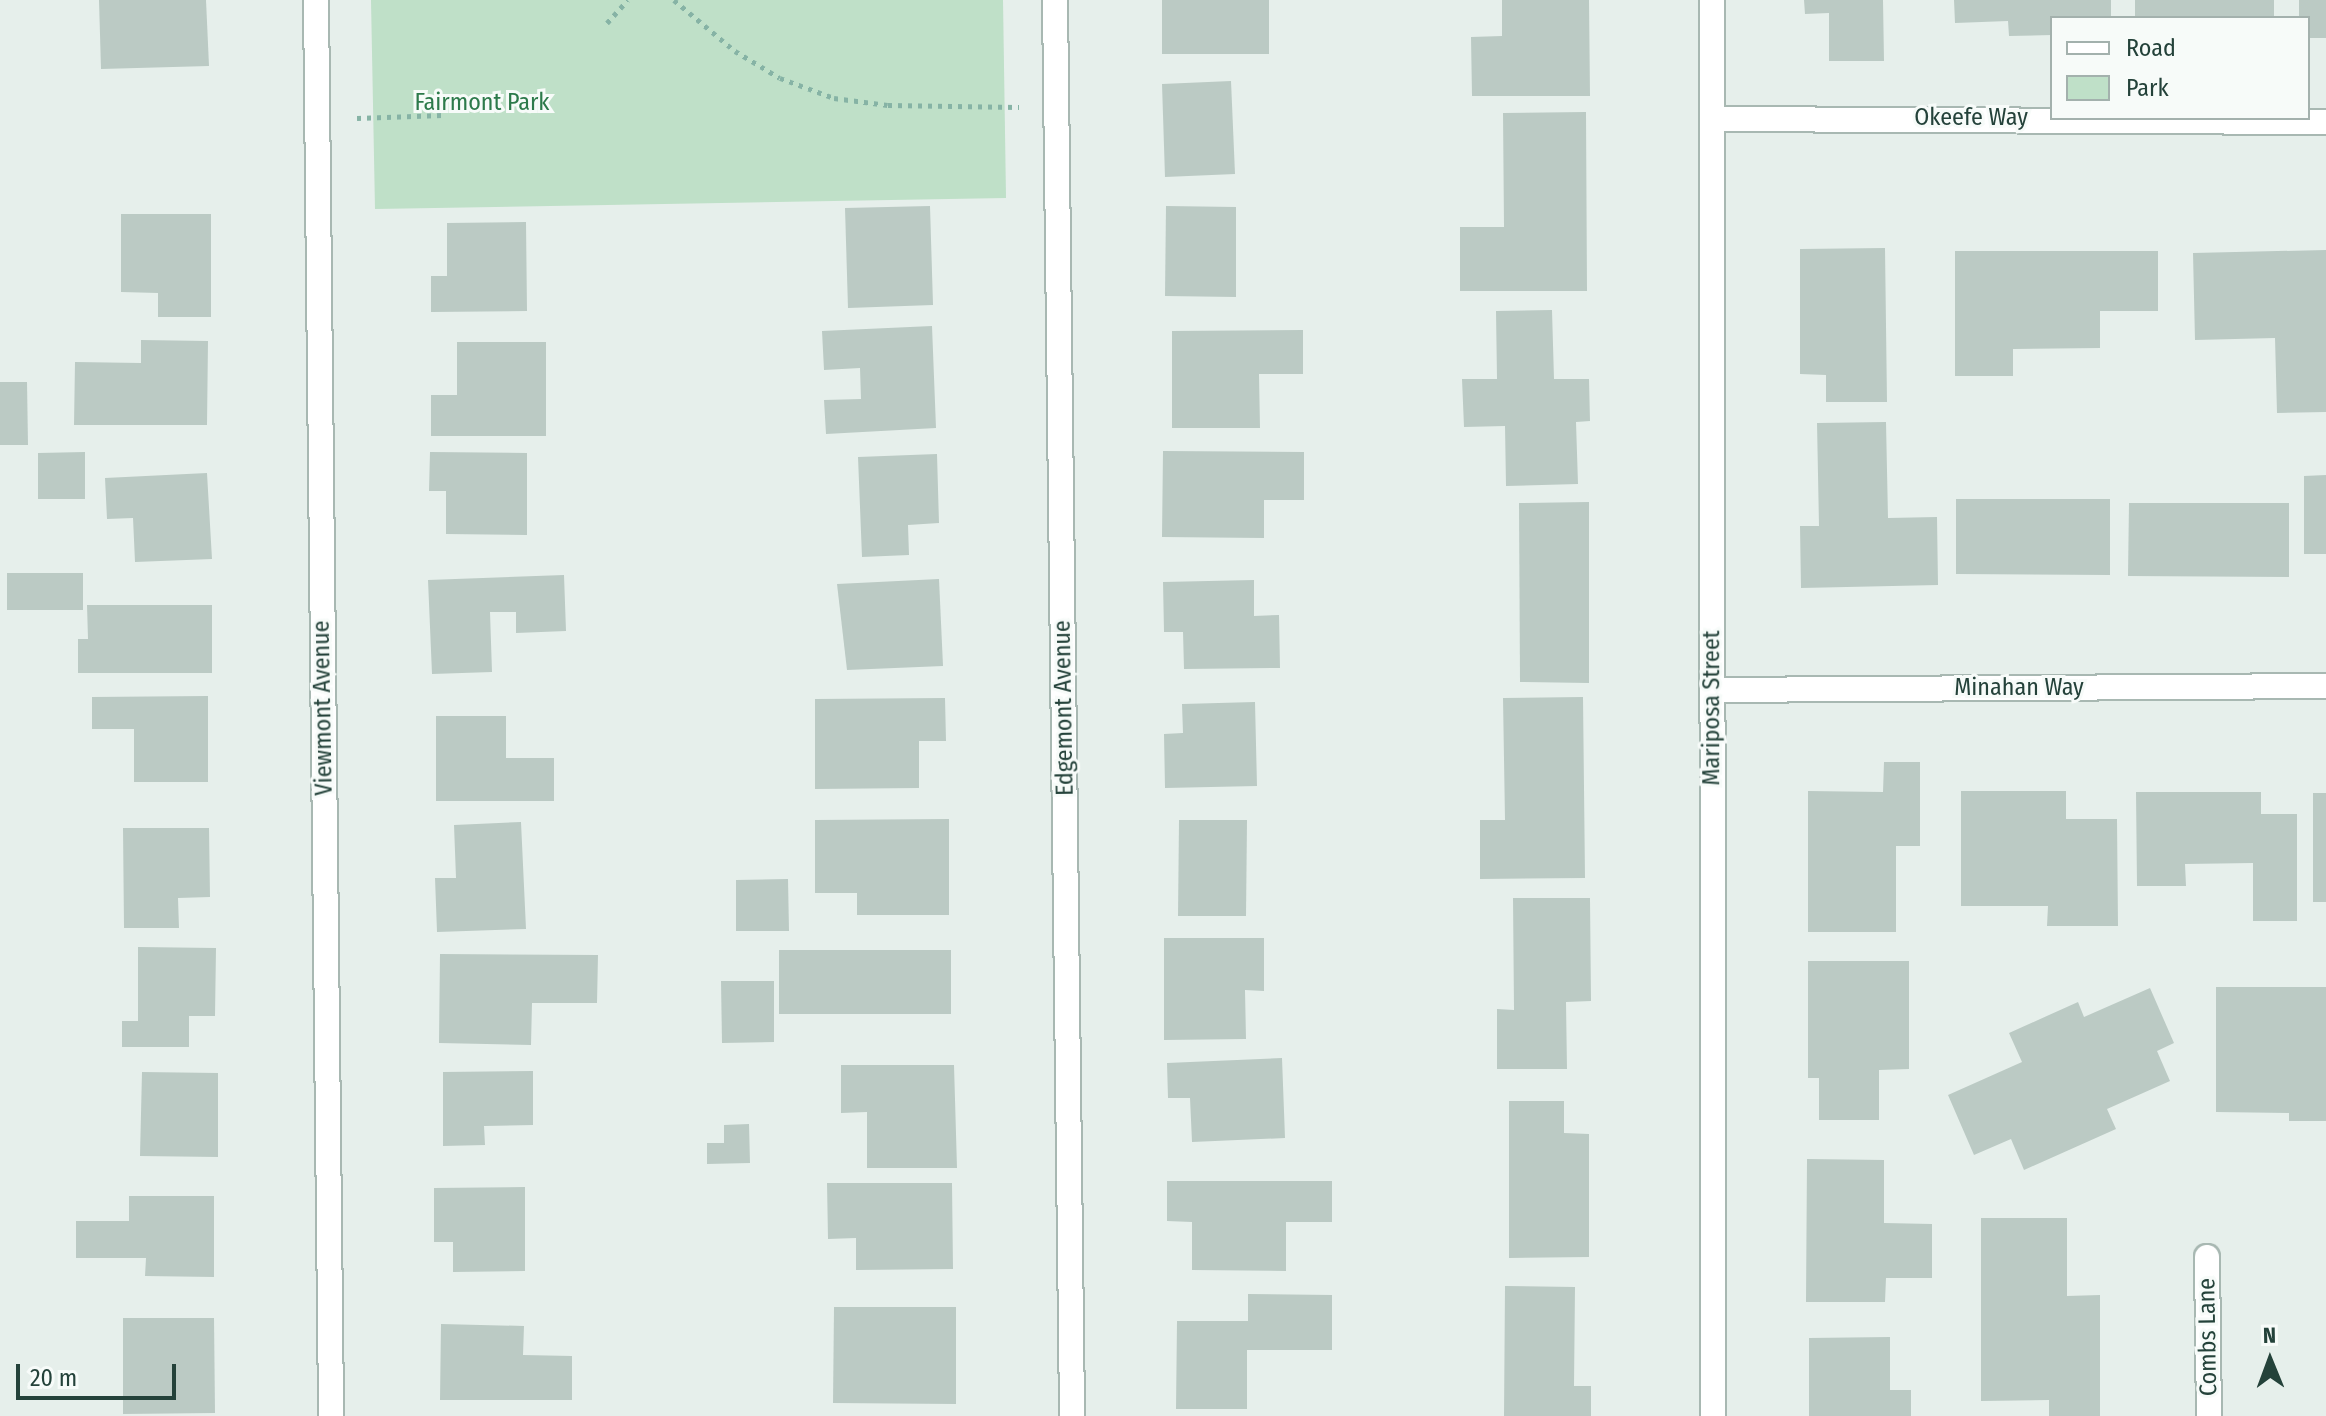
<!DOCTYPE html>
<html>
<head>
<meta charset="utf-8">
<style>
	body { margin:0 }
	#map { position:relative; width:2326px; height:1416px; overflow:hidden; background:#e6efeb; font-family:"Fira Sans Condensed",sans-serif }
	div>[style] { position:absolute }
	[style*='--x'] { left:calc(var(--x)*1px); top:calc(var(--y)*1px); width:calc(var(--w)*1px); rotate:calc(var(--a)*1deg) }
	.green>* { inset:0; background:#bfe0c8 }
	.building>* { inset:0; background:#bbcac4 }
	.path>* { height:5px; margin-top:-2.5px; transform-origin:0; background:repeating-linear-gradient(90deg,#86b3a5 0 4px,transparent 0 10px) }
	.roads { filter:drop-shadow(2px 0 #a8b8b2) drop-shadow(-2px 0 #a8b8b2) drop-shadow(0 2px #a8b8b2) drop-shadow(0 -2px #a8b8b2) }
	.street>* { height:24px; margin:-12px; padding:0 12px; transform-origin:12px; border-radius:12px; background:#fff }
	span { translate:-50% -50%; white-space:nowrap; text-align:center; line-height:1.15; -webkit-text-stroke:6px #f7fbf9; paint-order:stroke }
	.park-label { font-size:24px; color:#2d7a4b }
	.street-label { font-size:24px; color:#24423a }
	.legend { position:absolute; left:2050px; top:16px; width:260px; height:104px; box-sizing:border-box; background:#f7fbf9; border:2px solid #a3b1ad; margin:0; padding:10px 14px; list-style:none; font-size:24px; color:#24423a }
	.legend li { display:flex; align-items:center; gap:16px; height:40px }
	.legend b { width:40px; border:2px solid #a3b1ad }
	.north { position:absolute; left:2230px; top:1320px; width:80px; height:80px; -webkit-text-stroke:6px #f7fbf9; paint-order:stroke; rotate:359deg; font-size:22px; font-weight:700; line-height:32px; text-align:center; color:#24423a }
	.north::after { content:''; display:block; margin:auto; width:28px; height:36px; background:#24423a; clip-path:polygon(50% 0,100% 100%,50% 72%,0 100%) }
	.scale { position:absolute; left:16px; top:1364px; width:160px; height:36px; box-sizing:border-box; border:4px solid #24423a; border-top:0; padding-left:10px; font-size:24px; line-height:28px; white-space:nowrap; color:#24423a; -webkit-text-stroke:6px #f7fbf9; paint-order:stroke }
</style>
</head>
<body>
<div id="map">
	<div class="green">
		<i style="clip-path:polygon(371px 0,1003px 0,1006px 198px,375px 209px)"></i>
	</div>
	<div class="building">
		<i style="clip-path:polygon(99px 0,206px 0,209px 66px,101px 69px)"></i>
		<i style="clip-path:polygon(1162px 0,1269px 0,1269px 54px,1162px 54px)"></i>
		<i style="clip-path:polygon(1502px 0,1589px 0,1590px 96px,1472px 96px,1471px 37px,1502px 36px)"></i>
		<i style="clip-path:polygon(1804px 0,1883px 0,1884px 61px,1829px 61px,1829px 13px,1805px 14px)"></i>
		<i style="clip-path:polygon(1954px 0,2111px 0,2111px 18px,2052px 18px,2052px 35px,2009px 36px,2008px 21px,1955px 23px)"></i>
		<i style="clip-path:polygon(2135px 0,2274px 0,2274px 18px,2135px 18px)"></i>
		<i style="clip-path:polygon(2299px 0,2326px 0,2326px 38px,2308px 38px,2308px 18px,2299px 18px)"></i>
		<i style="clip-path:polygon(1231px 81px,1235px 174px,1165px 177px,1162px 84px)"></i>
		<i style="clip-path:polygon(1586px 112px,1587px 291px,1460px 291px,1460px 227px,1504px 227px,1503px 113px)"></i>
		<i style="clip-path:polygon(930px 206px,933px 305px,848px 308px,845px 208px)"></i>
		<i style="clip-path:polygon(1166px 206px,1236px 207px,1236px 297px,1165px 296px)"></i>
		<i style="clip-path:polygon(121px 214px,211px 214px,211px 317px,158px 317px,158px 293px,121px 292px)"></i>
		<i style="clip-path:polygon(526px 222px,527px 311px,431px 312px,431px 276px,447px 276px,447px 223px)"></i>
		<i style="clip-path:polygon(1885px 248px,1887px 402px,1826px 402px,1826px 375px,1800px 374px,1800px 249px)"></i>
		<i style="clip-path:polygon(2326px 250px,2326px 412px,2277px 413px,2275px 338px,2195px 340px,2193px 253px)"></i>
		<i style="clip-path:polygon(1955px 251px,2158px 251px,2158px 311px,2100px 311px,2100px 348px,2013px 349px,2013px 376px,1955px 376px)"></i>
		<i style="clip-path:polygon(1552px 310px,1554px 379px,1589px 379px,1590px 421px,1576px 422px,1578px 484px,1506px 486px,1505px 426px,1464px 427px,1462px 379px,1497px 379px,1496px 311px)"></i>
		<i style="clip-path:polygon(932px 326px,936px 428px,826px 434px,824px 400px,861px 399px,860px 368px,824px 370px,822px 331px)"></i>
		<i style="clip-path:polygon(1303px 330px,1303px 374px,1259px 374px,1260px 428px,1172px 428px,1172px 331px)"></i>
		<i style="clip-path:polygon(141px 340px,208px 341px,207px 425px,74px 425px,75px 362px,141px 363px)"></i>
		<i style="clip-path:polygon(457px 342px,546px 342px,546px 436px,431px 436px,431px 395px,457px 395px)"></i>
		<i style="clip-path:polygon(0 382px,27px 382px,28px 445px,0 445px)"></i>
		<i style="clip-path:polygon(1886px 422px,1888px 518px,1937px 517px,1938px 585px,1801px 588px,1800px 526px,1819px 526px,1817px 423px)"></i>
		<i style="clip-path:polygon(1163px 451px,1304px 452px,1304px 500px,1264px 500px,1264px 538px,1162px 537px)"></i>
		<i style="clip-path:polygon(85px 452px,85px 499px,38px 499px,38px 453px)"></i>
		<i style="clip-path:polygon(430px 452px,527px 453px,527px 535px,446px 534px,446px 491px,429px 491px)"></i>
		<i style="clip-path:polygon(937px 454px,939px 523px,908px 525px,909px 555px,862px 557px,858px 457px)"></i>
		<i style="clip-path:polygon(207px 473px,212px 559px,135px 562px,133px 518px,107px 519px,105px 478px)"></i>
		<i style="clip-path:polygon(2326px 475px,2326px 554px,2304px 554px,2304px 476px)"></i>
		<i style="clip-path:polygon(1956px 499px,2110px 499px,2110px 575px,1956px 574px)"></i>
		<i style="clip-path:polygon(1589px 502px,1589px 683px,1520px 682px,1519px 503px)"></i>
		<i style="clip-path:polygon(2129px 503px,2289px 503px,2289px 577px,2128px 576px)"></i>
		<i style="clip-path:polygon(7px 573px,83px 573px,83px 610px,7px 610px)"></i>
		<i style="clip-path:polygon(564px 575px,566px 631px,516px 633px,516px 612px,490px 612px,492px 672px,432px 674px,428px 580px)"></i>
		<i style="clip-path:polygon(939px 579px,943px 666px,847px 670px,837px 584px)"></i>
		<i style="clip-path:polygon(1254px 580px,1254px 616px,1279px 615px,1280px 668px,1184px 669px,1183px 632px,1164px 632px,1163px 582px)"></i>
		<i style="clip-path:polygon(87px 605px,212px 605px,212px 673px,78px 673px,78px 639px,88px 639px)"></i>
		<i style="clip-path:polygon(208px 696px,208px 782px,134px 782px,134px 729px,92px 729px,92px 697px)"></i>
		<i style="clip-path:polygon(1583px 697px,1585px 878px,1480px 879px,1480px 820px,1505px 820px,1503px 698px)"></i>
		<i style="clip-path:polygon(945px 698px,946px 741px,919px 741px,919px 788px,815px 789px,815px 699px)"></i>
		<i style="clip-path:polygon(1255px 702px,1257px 786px,1165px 788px,1164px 734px,1183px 733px,1182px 704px)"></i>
		<i style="clip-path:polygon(436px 716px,506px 716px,506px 758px,554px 758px,554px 801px,436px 801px)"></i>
		<i style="clip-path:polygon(1884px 762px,1920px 762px,1920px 846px,1896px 846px,1896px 932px,1808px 932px,1808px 791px,1883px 792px)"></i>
		<i style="clip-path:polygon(1961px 791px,2066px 791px,2066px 819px,2117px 819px,2118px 926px,2047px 926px,2048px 906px,1961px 906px)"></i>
		<i style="clip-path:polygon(2136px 792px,2261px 792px,2261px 814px,2297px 814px,2297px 921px,2253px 921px,2253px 863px,2185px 864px,2186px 886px,2137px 886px)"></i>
		<i style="clip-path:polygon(2313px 793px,2326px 793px,2326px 902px,2313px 902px)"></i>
		<i style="clip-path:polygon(949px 819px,949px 915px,857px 915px,857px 893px,815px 893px,815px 820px)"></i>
		<i style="clip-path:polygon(1179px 820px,1247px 820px,1246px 916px,1178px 916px)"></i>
		<i style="clip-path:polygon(521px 822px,526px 929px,437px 932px,435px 878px,456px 878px,454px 825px)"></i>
		<i style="clip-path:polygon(123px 828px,209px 828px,210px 897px,178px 898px,179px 928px,124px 928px)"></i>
		<i style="clip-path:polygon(788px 879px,789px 931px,736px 931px,736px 880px)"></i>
		<i style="clip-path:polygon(1513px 898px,1590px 898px,1591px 1001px,1566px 1002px,1567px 1069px,1497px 1069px,1497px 1009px,1514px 1010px)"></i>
		<i style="clip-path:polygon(1164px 938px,1264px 938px,1264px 991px,1245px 990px,1246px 1039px,1164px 1040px)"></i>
		<i style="clip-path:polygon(138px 947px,216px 948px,215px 1016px,189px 1016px,189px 1047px,122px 1047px,122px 1021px,138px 1021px)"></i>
		<i style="clip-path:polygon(779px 950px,951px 950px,951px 1014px,779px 1014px)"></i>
		<i style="clip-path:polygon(440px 954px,598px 955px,597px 1003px,532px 1003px,531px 1045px,439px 1043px)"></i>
		<i style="clip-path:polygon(1808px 961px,1909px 961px,1909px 1069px,1879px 1070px,1879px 1120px,1819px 1120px,1819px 1078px,1808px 1078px)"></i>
		<i style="clip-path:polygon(721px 981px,774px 981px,774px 1042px,722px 1043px)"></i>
		<i style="clip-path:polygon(2216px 987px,2326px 987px,2326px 1121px,2289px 1121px,2289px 1113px,2216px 1112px)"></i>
		<i style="clip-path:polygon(2150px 988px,2174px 1043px,2157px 1051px,2170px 1081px,2107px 1109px,2116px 1129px,2024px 1170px,2011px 1139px,1974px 1155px,1948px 1095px,2022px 1062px,2009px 1033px,2078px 1002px,2084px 1017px)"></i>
		<i style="clip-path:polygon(1282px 1058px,1285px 1138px,1192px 1142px,1190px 1098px,1168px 1098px,1167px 1063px)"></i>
		<i style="clip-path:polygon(841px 1065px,954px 1065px,957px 1168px,867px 1168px,867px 1112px,841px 1113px)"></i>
		<i style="clip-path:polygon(533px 1071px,533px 1125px,484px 1126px,485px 1145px,443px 1146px,443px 1072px)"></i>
		<i style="clip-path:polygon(142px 1072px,218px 1073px,218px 1157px,140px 1156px)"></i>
		<i style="clip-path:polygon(1509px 1101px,1564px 1101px,1564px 1133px,1589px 1134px,1589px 1257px,1509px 1258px)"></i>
		<i style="clip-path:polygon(749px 1124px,750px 1163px,707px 1164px,707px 1143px,724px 1143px,724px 1125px)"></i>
		<i style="clip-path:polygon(1807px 1159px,1884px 1160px,1884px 1223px,1932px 1224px,1932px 1278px,1886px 1278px,1885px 1302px,1806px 1302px)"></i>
		<i style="clip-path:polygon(1167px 1181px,1332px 1181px,1332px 1222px,1286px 1222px,1286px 1271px,1192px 1270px,1192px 1222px,1167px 1221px)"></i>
		<i style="clip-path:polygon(827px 1183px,952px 1183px,953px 1269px,856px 1270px,856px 1238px,828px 1239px)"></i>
		<i style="clip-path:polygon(525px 1187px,525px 1271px,453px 1272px,453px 1242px,434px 1242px,434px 1188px)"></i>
		<i style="clip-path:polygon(129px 1196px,214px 1196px,214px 1277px,145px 1276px,146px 1258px,76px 1258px,76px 1221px,129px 1221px)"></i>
		<i style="clip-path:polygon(1981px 1218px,2067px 1218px,2067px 1296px,2100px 1295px,2100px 1416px,2049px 1416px,2049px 1400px,1981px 1401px)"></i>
		<i style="clip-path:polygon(1505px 1286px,1575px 1287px,1574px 1386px,1591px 1386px,1591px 1416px,1504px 1416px)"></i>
		<i style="clip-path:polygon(1248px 1294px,1332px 1295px,1332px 1350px,1247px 1350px,1247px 1409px,1176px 1409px,1177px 1321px,1248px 1321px)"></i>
		<i style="clip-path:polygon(834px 1307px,956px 1307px,956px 1404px,833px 1403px)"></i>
		<i style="clip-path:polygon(123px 1318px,214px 1318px,215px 1413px,123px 1414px)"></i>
		<i style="clip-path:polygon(441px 1324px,524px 1326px,523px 1355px,572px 1356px,572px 1400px,440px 1400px)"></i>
		<i style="clip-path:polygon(1890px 1337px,1890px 1390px,1911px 1390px,1911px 1416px,1809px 1416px,1809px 1338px)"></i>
	</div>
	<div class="path">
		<i style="--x:674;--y:0;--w:80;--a:39.9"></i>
		<i style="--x:735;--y:51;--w:52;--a:31"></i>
		<i style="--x:780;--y:78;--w:58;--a:20.3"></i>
		<i style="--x:834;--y:98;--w:54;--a:7.4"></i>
		<i style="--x:888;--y:105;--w:131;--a:0.9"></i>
		<i style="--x:607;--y:23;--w:31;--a:-48"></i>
		<i style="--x:357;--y:118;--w:86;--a:-2"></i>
	</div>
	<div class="roads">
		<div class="street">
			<i style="--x:316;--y:0;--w:1416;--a:89.39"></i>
			<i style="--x:1055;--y:0;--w:1416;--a:89.31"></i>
			<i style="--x:1712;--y:0;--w:1416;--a:89.96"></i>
			<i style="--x:1712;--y:119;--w:614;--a:0.28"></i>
			<i style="--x:1712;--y:690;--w:614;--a:-0.37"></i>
			<i style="--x:2207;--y:1257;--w:159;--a:89.3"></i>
		</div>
	</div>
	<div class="park-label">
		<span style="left:482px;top:103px">Fairmont Park</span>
	</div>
	<div class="street-label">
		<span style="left:1971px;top:118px">Okeefe Way</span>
		<span style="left:2019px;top:688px">Minahan Way</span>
		<span style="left:323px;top:708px;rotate:-91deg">Viewmont Avenue</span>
		<span style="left:1064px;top:708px;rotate:-91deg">Edgemont Avenue</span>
		<span style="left:1712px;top:708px;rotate:-90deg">Mariposa Street</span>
		<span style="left:2208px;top:1337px;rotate:-91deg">Combs Lane</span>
	</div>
	<ul class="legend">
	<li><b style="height:10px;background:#fff"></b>Road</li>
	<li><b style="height:22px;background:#bfe0c8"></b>Park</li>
	</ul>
	<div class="north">N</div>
	<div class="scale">20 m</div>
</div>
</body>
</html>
